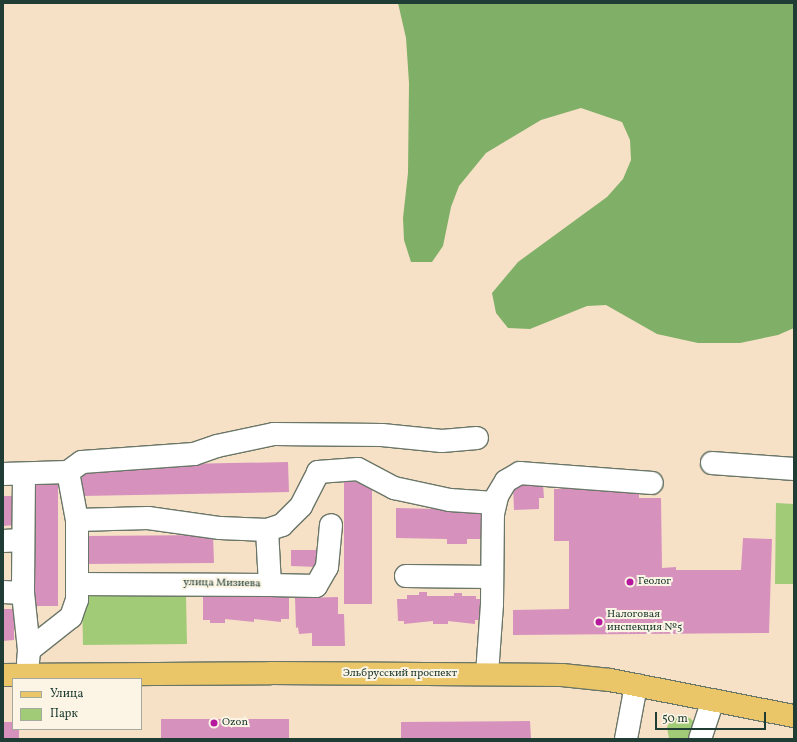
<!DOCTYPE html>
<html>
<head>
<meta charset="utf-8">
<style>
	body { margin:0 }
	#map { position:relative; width:797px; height:742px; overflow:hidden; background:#f6e1c7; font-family:Vollkorn,serif }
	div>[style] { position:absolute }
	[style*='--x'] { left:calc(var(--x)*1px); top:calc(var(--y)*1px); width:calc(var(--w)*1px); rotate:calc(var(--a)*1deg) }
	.green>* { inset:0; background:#a1cb77 }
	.forest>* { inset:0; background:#80af68 }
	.building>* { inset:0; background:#d691bd }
	.roads { filter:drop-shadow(1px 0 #6a7667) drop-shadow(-1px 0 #6a7667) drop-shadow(0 1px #6a7667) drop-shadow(0 -1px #6a7667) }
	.minor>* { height:22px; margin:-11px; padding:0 11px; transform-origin:11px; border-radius:11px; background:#fff }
	.major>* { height:22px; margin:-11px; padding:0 11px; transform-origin:11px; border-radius:11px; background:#ebc669 }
	.dots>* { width:11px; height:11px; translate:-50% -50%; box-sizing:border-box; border:2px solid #fcf5e5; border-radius:50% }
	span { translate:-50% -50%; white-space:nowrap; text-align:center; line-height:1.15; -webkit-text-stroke:4px #fcf5e5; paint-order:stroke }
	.poi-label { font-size:11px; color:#1f3d34 }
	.left { translate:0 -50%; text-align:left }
	.street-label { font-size:11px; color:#1f3d34 }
	.frame { position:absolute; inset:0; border:4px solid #1f3d34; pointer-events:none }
	.legend { position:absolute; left:12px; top:678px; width:130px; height:52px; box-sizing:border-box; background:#fcf5e5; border:1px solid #a4ab9e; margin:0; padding:5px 7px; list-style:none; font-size:12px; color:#1f3d34 }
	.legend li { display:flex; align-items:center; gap:8px; height:20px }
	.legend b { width:20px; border:1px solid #a4ab9e }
	.scale { position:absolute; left:655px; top:712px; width:111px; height:18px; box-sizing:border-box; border:2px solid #1f3d34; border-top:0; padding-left:5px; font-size:12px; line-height:14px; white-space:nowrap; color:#1f3d34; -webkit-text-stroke:3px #fcf5e5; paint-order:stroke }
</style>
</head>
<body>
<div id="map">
	<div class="green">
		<i style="clip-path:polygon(776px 503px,794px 504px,794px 584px,775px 584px)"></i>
		<i style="clip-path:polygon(186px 595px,187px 644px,83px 645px,82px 596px)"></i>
		<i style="clip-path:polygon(678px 716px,690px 718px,695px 723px,695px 739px,669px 739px,667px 727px,671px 720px)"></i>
	</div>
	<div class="forest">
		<i style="clip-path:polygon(398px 3px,794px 3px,794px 328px,778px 335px,740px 343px,698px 343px,657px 334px,606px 305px,587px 306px,530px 329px,508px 328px,496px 313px,492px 293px,518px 262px,607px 197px,623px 179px,631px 160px,630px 140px,622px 122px,581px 108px,541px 120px,486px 153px,459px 186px,451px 207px,443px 246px,432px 262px,411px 262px,404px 240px,403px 218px,408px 173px,409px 83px,406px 38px)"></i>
	</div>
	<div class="building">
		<i style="clip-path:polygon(288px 462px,289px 492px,82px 496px,82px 466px)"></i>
		<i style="clip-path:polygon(344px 482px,372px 482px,372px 604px,344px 604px)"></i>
		<i style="clip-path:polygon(30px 484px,58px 484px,58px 606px,30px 606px)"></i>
		<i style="clip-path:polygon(543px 484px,544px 498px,539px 498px,539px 509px,514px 510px,513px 485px)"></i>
		<i style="clip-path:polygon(639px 488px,639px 498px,661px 498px,662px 568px,676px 567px,676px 570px,741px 570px,743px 538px,772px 539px,769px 633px,513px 635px,513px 610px,569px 609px,569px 541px,554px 541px,554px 489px)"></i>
		<i style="clip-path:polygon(3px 496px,15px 496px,15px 525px,3px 526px)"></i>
		<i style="clip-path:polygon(396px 508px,481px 510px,481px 539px,467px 539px,467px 544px,447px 544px,447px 539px,396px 538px)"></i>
		<i style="clip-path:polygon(213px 535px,214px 563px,84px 564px,84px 536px)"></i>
		<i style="clip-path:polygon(291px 550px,317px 550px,317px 567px,291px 566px)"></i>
		<i style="clip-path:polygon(419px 592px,427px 592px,427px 596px,454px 596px,454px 593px,462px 593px,462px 596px,476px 596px,476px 599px,482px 599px,482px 620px,475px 620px,475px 624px,448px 621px,448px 624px,433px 624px,433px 621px,404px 624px,404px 621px,398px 621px,397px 599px,407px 599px,407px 595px,419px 595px)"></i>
		<i style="clip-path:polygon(281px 593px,281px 596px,289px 596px,289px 619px,281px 619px,281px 622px,254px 619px,254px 622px,225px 619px,225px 623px,210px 623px,210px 620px,203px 620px,203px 597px,210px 597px,210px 594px)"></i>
		<i style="clip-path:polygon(338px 597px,338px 614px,344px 614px,345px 646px,312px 646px,312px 633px,299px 634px,298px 627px,296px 628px,295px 598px)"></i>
		<i style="clip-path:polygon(3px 609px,14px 609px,14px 640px,3px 641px)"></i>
		<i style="clip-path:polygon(161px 719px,289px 719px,289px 739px,161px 739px)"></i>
		<i style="clip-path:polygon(530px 721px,531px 739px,401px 739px,401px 722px)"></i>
		<i style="clip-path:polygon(3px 722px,13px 722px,13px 729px,19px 729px,19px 739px,3px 739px)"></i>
	</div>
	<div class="roads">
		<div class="minor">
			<i style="--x:712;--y:463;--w:82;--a:4.2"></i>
			<i style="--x:68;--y:472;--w:17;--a:-36"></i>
			<i style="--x:82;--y:462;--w:112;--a:-4.1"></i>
			<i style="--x:194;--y:454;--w:24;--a:-19"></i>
			<i style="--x:217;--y:446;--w:58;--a:-11.9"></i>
			<i style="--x:274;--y:434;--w:108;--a:0.5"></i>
			<i style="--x:382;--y:435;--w:60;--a:5.7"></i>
			<i style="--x:442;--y:441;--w:35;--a:-5"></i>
			<i style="--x:3;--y:474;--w:65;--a:-1.8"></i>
			<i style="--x:68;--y:472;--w:49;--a:79.4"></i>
			<i style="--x:77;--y:520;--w:64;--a:90"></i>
			<i style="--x:77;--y:584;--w:193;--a:0.3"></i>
			<i style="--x:270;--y:585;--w:55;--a:-93.1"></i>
			<i style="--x:267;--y:530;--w:16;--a:-18"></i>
			<i style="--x:282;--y:525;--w:27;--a:-45"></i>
			<i style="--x:301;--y:506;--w:38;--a:-63"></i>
			<i style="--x:318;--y:472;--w:40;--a:-4.3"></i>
			<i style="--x:358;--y:469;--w:41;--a:27.8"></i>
			<i style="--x:394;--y:488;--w:57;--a:12.1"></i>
			<i style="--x:450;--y:500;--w:45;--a:3.8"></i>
			<i style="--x:24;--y:474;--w:119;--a:90.5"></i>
			<i style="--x:23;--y:593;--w:57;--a:84"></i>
			<i style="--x:77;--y:520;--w:71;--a:-1.6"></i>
			<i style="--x:148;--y:518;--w:73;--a:7.9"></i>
			<i style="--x:220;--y:528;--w:47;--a:2.4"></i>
			<i style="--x:3;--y:541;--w:20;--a:-3"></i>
			<i style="--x:406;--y:576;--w:86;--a:0.7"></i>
			<i style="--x:270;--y:585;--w:46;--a:1.2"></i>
			<i style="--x:316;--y:586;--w:22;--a:-60"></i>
			<i style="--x:327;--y:567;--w:42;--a:-84.6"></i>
			<i style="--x:3;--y:592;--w:20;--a:3"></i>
			<i style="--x:28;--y:662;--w:12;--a:-85"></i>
			<i style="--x:29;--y:650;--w:53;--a:-38.2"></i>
			<i style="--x:71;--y:617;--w:18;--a:-71"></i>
			<i style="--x:77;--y:600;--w:16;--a:-90"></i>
			<i style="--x:487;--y:674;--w:70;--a:-85.9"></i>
			<i style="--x:492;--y:604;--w:90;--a:-89.4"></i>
			<i style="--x:493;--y:514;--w:18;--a:-77"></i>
			<i style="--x:497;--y:496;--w:17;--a:-59"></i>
			<i style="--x:506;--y:481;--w:16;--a:-30"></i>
			<i style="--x:520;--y:473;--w:132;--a:4.3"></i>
			<i style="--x:626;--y:739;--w:55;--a:-79.5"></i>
			<i style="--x:700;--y:739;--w:41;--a:-71.6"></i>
		</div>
		<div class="major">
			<i style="--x:3;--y:675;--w:268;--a:-0.4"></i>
			<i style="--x:271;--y:673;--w:291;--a:0.4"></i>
			<i style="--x:562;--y:675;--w:48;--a:5.9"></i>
			<i style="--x:610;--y:680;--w:187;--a:11.1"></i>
		</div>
	</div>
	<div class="dots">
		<i style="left:630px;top:582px;background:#b5179e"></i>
		<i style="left:599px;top:622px;background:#b5179e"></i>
		<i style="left:214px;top:723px;background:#b5179e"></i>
	</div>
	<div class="poi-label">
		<span class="left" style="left:638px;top:582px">Геолог</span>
		<span class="left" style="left:607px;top:622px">Налоговая<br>инспекция №5</span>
		<span class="left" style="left:222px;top:723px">Ozon</span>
	</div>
	<div class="street-label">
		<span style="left:222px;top:584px;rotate:1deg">улица Мизиева</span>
		<span style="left:400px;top:674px">Эльбрусский проспект</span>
	</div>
	<div class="frame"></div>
	<ul class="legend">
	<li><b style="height:5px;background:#ebc669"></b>Улица</li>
	<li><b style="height:11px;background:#a1cb77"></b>Парк</li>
	</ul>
	<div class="scale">50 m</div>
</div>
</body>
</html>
